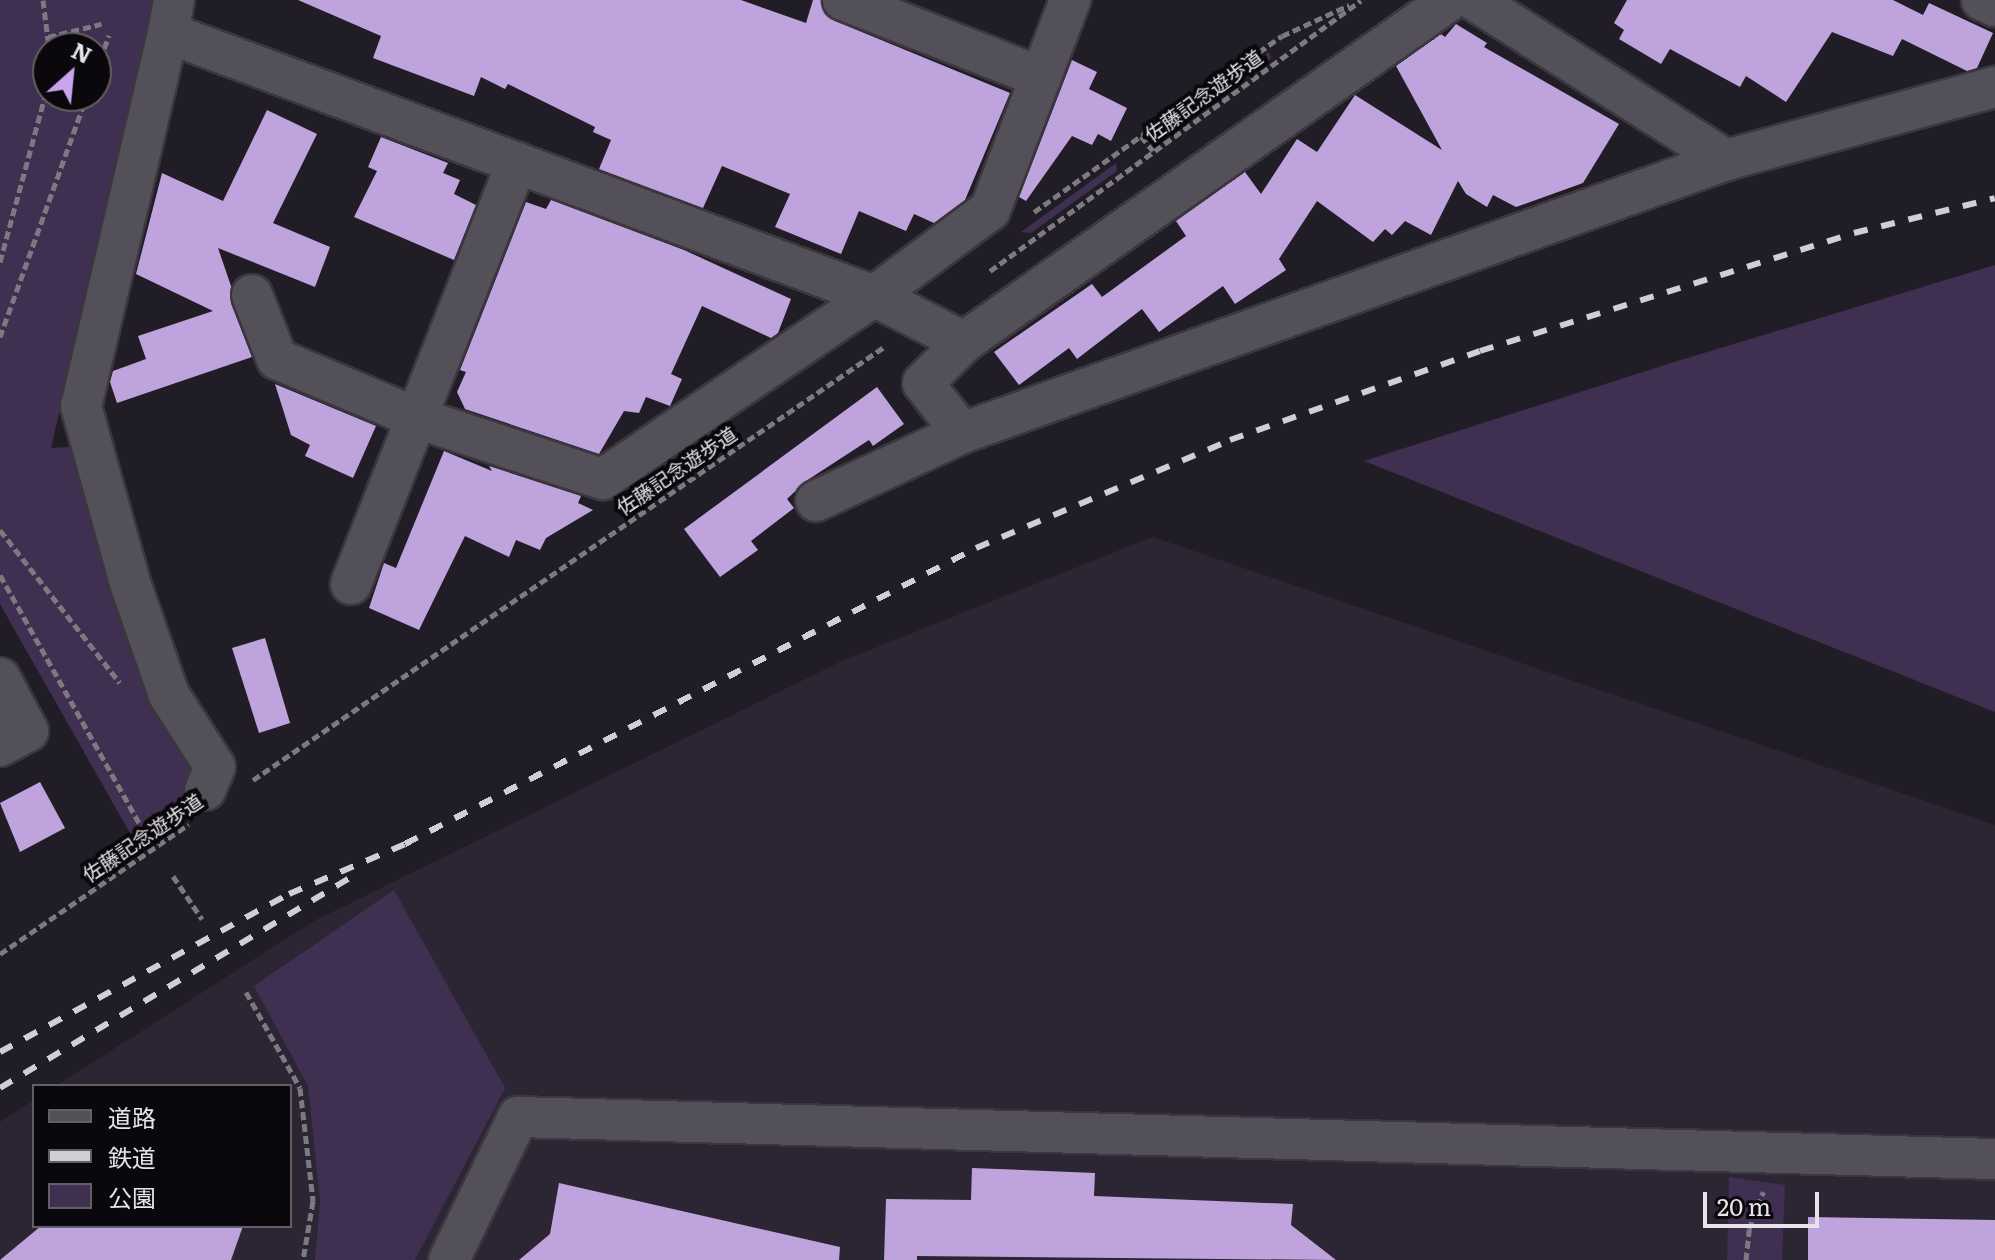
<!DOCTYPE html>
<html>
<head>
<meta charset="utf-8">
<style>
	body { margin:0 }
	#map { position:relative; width:1995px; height:1260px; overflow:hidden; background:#211d26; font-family:Literata,"Noto Sans JP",serif }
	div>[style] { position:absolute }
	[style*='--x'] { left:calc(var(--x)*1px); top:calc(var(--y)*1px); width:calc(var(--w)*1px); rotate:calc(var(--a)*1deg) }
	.built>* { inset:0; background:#2c2634 }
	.green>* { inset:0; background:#3f2f50 }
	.building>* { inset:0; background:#bea3dd }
	.path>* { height:5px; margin-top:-2.5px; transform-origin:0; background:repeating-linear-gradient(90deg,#7d7981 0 8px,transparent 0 12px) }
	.roads { filter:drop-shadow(2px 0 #3a373e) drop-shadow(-2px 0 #3a373e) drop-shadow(0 2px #3a373e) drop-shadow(0 -2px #3a373e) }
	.street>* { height:40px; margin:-20px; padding:0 20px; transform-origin:20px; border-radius:20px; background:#54505a }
	.rail>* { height:6px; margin-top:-3px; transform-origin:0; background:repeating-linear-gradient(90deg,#d1ced4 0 14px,transparent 0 28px) }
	span { translate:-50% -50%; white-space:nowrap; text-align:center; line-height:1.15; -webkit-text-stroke:8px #0a080c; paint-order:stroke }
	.street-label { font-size:20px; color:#e6e3e9 }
	.legend { position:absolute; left:32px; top:1084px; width:260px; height:144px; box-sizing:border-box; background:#0a080c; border:2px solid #626064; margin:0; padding:10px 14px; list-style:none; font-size:24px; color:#e6e3e9 }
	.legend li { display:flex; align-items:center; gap:16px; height:40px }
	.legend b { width:40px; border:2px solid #626064 }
	.north { position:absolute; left:32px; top:32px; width:80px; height:80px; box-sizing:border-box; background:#0a080c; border:2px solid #626064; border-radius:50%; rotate:27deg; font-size:22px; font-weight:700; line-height:32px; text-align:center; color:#e6e3e9 }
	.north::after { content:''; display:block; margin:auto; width:28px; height:36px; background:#c8a6ef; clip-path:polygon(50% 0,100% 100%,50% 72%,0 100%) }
	.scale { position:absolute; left:1703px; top:1192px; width:116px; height:36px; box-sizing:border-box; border:4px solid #e6e3e9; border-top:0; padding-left:10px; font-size:24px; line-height:28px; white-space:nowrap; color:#e6e3e9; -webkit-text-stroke:6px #0a080c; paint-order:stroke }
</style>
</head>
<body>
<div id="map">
	<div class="built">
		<i style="clip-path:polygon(1153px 537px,1995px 825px,1995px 1260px,0 1260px,0 1122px,34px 1100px,34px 1226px,290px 1226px,290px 1086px,56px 1086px,314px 921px,840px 662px)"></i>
	</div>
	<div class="green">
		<i style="clip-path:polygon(evenodd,0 0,155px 0,51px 448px,82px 446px,204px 770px,201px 807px,139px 849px,0 604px,0 0,48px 48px,96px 48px,96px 96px,48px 96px,48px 48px)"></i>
		<i style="clip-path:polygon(1269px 52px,1271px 58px,1169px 126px,1169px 123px)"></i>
		<i style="clip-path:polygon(1116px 163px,1117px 171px,1031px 233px,1021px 232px)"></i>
		<i style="clip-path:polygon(1995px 265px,1995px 712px,1364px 461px,1671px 363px)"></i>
		<i style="clip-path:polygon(394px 890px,505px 1088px,415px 1260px,315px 1260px,320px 1201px,308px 1086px,254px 986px)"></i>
		<i style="clip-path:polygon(1729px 1177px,1785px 1185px,1782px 1260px,1727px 1260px)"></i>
	</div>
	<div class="building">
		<i style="clip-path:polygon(298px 0,741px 0,806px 23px,813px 0,821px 0,825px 14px,835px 21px,1010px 93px,965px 200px,934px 223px,914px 214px,906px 231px,859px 211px,841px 254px,775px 227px,790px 194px,722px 166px,703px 208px,599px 169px,611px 140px,593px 132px,595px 127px,508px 84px,505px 89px,481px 77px,474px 96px,373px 58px,381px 36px)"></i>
		<i style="clip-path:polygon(1627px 0,1893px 0,1923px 15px,1929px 3px,1993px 33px,1977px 68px,1967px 71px,1902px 39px,1893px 56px,1832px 32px,1786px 102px,1746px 76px,1740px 87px,1670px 49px,1661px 64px,1619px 39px,1624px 30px,1614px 23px)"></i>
		<i style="clip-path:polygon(1456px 24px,1487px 43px,1484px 47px,1619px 124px,1583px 183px,1516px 207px,1493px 195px,1487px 207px,1466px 194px,1458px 181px,1431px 235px,1405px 221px,1392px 235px,1385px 229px,1373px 242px,1317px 201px,1279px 259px,1286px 270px,1235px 304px,1223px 286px,1159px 332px,1142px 309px,1077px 359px,1069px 348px,1019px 385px,994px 352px,1092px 284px,1102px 297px,1186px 236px,1176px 221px,1245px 172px,1261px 194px,1297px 139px,1317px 152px,1355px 95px,1442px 150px,1396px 66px,1441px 34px,1445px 37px)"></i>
		<i style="clip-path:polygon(1072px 60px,1097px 72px,1089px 89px,1127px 108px,1111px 141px,1098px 134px,1092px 145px,1072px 136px,1026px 201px,1019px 197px)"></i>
		<i style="clip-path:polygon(267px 110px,317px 134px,273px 223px,330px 247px,315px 287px,218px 248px,231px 286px,231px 303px,252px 357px,117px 403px,110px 382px,113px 371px,146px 359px,138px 336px,213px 311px,136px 274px,162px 173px,223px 201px)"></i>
		<i style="clip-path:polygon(381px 137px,448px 163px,443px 173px,460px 180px,454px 194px,476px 205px,454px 260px,354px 217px,377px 171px,368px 167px)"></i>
		<i style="clip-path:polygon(551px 200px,684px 250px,791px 299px,778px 333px,771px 338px,702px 306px,671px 374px,682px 379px,670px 406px,646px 397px,639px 413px,624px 411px,599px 454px,465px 409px,457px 392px,466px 372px,460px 370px,526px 202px,546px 209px)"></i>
		<i style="clip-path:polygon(275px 384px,376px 426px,353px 478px,305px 456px,310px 445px,291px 435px)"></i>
		<i style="clip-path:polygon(877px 387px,904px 424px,873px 446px,869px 440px,806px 481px,787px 499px,794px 508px,751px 541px,758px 550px,720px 577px,684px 529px)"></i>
		<i style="clip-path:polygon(444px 451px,492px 471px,489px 466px,581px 496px,578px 503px,593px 510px,546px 538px,540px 550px,516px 540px,509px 557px,465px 536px,419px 630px,369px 608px,384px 563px,396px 568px)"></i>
		<i style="clip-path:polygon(265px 638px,290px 723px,259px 733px,232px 648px)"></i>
		<i style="clip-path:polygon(40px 782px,65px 828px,20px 852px,0 803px)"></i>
		<i style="clip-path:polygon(972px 1168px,1095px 1173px,1094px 1196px,1293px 1204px,1291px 1225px,1336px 1260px,917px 1256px,917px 1260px,884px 1260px,886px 1199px,971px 1200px)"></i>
		<i style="clip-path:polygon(559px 1183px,840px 1247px,839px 1260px,519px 1260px,550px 1234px)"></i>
		<i style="clip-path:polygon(1808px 1217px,1995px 1220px,1995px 1260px,1808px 1260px)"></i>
		<i style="clip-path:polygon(41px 1226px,243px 1226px,231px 1260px,0 1260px)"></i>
	</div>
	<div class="path">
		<i style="--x:43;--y:0;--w:48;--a:82.9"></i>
		<i style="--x:48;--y:37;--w:55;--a:-13.8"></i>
		<i style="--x:96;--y:71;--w:38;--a:-70"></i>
		<i style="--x:1141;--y:136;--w:19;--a:51"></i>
		<i style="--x:1034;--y:212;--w:304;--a:-35.4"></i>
		<i style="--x:1282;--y:36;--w:74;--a:-24.8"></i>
		<i style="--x:0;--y:262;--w:183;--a:-74.8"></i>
		<i style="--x:990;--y:271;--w:459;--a:-36.1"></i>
		<i style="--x:0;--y:337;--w:256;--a:-70.2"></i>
		<i style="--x:0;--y:530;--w:194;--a:51.9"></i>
		<i style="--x:0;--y:575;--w:290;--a:60.7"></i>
		<i style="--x:253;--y:780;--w:765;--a:-34.46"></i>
		<i style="--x:173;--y:876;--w:52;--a:56"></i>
		<i style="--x:0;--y:954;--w:229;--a:-34.5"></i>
		<i style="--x:246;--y:992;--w:110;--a:60.6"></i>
		<i style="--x:300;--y:1088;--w:114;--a:83.4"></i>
		<i style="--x:313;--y:1201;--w:60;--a:99.6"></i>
		<i style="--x:1746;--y:1260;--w:31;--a:-84"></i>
		<i style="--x:1749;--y:1229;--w:40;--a:-69"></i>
	</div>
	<div class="roads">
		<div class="street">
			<i style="--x:174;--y:0;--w:34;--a:100"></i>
			<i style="--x:168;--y:33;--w:753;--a:20.43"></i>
			<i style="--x:874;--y:296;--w:101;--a:27.1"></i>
			<i style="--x:964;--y:342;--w:594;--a:-35.13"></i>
			<i style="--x:843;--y:0;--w:212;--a:21.3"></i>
			<i style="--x:1474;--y:0;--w:299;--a:32.4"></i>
			<i style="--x:1982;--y:0;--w:14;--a:25"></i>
			<i style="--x:168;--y:33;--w:383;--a:103.1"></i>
			<i style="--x:81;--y:406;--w:184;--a:74.5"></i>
			<i style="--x:130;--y:583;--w:119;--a:70.8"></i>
			<i style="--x:169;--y:695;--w:85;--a:57.4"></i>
			<i style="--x:215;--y:767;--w:25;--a:113"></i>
			<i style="--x:252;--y:295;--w:69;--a:68.7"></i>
			<i style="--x:277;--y:359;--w:149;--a:22.9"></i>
			<i style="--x:414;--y:417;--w:199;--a:18.2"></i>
			<i style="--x:603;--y:479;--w:327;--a:-34"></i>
			<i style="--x:874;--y:296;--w:144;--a:-36.6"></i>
			<i style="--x:990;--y:210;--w:225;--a:-69.1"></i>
			<i style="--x:964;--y:342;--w:58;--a:135"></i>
			<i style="--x:923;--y:383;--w:63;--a:52"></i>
			<i style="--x:962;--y:433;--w:811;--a:-19.66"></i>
			<i style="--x:1726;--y:160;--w:279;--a:-15.2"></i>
			<i style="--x:816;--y:501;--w:161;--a:-25"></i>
			<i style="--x:351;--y:584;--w:453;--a:-68.5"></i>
			<i style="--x:0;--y:678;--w:60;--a:62.2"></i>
			<i style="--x:28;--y:731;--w:32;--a:152"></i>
			<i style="--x:449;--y:1260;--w:159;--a:-64.2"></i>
			<i style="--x:518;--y:1117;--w:1478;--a:1.63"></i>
		</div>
	</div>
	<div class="rail">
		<i style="--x:0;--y:1052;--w:329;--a:-28.7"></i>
		<i style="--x:289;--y:894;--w:126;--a:-23.3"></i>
		<i style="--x:405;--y:844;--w:643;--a:-27.4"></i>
		<i style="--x:976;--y:548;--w:276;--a:-23"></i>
		<i style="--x:1230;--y:440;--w:265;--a:-19.6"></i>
		<i style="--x:1480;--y:351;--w:392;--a:-17.5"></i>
		<i style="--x:1854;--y:233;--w:145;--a:-13.9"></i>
		<i style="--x:0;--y:1088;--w:418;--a:-31"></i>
	</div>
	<div class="street-label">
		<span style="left:1203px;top:95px;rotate:-36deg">佐藤記念遊歩道</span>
		<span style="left:676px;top:470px;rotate:-34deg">佐藤記念遊歩道</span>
		<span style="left:142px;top:837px;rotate:-34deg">佐藤記念遊歩道</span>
	</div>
	<ul class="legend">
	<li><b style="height:10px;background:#54505a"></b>道路</li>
	<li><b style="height:10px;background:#d1ced4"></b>鉄道</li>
	<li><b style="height:22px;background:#3f2f50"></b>公園</li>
	</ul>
	<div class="north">N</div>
	<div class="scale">20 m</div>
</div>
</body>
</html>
